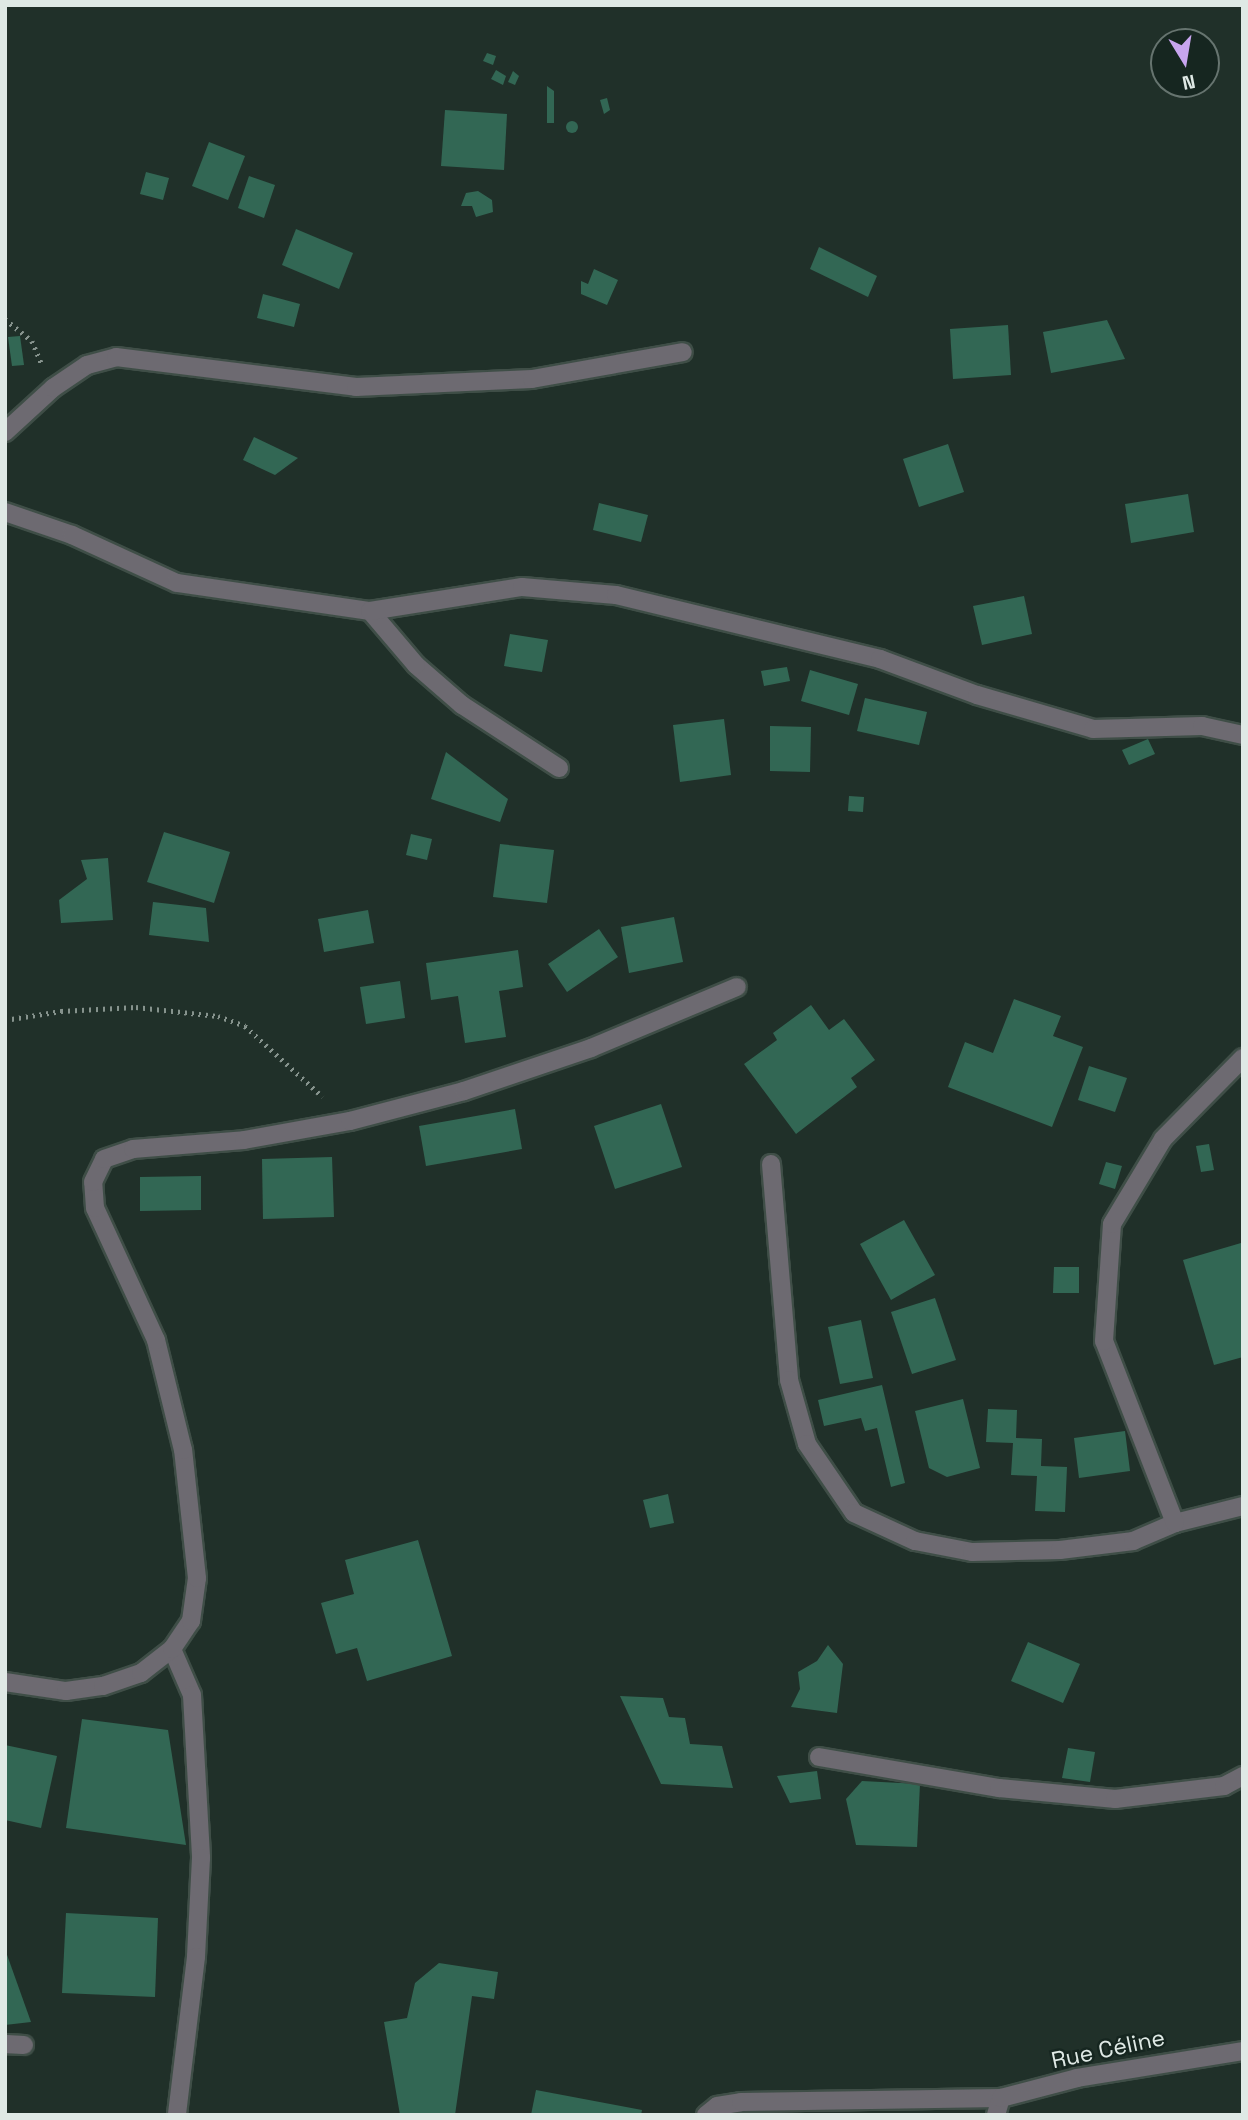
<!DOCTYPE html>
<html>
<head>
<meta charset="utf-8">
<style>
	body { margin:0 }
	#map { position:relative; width:1248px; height:2120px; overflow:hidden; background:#203029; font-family:"Space Grotesk",sans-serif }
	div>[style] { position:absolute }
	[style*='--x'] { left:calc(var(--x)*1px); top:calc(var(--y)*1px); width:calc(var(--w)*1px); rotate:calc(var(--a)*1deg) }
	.building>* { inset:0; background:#326754 }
	.round { border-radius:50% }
	.path>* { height:4.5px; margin-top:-2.25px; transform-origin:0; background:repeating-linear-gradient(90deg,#86938d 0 2px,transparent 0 7px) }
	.roads { filter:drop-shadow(2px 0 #3f4e47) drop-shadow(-2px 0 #3f4e47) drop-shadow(0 2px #3f4e47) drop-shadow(0 -2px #3f4e47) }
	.service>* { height:18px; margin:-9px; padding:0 9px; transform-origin:9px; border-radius:9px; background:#6d6a71 }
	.minor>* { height:18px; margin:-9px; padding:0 9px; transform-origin:9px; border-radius:9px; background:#6d6a71 }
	span { translate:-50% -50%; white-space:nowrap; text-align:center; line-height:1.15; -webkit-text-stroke:5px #162620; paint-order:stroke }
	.street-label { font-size:23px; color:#dfe9e5 }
	.frame { position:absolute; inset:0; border:7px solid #dfe9e5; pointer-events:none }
	.north { position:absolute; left:1150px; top:28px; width:70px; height:70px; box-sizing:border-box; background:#162620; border:2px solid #66746f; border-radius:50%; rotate:169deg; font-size:19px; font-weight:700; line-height:28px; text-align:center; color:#dfe9e5 }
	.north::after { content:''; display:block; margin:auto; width:24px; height:32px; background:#c8a5ef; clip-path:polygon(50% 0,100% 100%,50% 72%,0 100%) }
</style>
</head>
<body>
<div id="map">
	<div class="building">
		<i style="clip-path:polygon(487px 53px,496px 56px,493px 65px,483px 61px)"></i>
		<i style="clip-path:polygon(496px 70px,506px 76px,503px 85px,491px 79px)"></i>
		<i style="clip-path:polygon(513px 71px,519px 76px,515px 85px,508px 82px)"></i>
		<i style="clip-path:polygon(547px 86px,554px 91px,554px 123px,547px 123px)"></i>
		<i style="clip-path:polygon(607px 98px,610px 110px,604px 114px,600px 100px)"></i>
		<i style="clip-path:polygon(445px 110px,507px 114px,504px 170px,441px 166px)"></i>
		<i class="round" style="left:566px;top:121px;width:12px;height:12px"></i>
		<i style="clip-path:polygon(209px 142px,245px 156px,228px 200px,192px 186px)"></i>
		<i style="clip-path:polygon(146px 172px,169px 178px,163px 200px,140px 194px)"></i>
		<i style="clip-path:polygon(249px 176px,275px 185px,264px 218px,238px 208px)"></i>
		<i style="clip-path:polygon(478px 191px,492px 200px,493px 212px,476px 217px,472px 206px,461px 206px,466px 193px)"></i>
		<i style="clip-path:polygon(296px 229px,353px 253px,339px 289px,282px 265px)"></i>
		<i style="clip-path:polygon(819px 247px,877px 276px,868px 297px,810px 269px)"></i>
		<i style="clip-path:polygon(594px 269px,618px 280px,607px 305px,581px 294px,581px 281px,588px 284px)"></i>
		<i style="clip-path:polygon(263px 294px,300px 304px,294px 327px,257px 318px)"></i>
		<i style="clip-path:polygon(1107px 320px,1125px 359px,1051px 373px,1043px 332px)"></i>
		<i style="clip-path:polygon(1008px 325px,1011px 375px,953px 379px,950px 329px)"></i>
		<i style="clip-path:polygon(20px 336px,24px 365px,12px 366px,8px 337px)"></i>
		<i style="clip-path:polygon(254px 437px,298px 458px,275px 475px,243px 460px)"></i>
		<i style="clip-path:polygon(948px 444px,964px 492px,919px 507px,903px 459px)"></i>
		<i style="clip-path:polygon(1188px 494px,1194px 532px,1131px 543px,1125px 504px)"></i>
		<i style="clip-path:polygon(599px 503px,648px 515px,641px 542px,593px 530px)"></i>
		<i style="clip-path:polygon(1024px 596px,1032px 634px,982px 645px,973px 606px)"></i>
		<i style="clip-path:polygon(510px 634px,548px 640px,542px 672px,504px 666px)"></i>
		<i style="clip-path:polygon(787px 667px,790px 681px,764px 686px,761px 671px)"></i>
		<i style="clip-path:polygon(810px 670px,858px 684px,849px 715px,801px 701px)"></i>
		<i style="clip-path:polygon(865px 698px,927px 712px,919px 745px,857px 731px)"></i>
		<i style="clip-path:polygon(724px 719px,731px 775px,680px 782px,673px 725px)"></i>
		<i style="clip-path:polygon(770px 726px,811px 727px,810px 772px,770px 771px)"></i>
		<i style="clip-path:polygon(1148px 739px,1155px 754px,1129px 765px,1122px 750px)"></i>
		<i style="clip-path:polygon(446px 752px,508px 799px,500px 822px,431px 799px)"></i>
		<i style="clip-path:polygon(849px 796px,864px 797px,863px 812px,848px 811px)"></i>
		<i style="clip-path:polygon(164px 832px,230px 852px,214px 903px,147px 882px)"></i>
		<i style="clip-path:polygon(411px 834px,432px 839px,427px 860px,406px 855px)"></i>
		<i style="clip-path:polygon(500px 844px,554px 850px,547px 903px,493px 897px)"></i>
		<i style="clip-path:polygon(108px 858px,113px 920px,61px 923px,59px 900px,87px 879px,81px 860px)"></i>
		<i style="clip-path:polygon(153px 902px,206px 908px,209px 942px,149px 935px)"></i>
		<i style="clip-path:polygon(368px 910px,374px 943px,324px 952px,318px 919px)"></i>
		<i style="clip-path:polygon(674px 917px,683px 962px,629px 973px,621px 927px)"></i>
		<i style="clip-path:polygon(599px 929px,618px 957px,567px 992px,548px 964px)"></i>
		<i style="clip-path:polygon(518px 950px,523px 987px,499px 991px,506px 1037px,465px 1043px,458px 996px,431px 1000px,426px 963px)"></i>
		<i style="clip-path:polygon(400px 981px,405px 1018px,366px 1024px,360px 987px)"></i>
		<i style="clip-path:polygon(1014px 999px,1061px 1016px,1053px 1036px,1083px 1047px,1052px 1127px,948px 1087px,965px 1042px,993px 1053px)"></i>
		<i style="clip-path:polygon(811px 1005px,829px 1030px,844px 1019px,875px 1060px,851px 1078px,857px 1087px,796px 1134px,744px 1064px,777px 1040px,773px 1033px)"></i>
		<i style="clip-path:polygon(1089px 1066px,1127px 1078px,1115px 1112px,1078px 1100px)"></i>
		<i style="clip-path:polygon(661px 1104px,682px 1167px,615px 1189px,594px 1126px)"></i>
		<i style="clip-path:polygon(515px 1109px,522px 1149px,426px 1166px,419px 1126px)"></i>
		<i style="clip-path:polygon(1209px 1144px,1214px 1170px,1201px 1172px,1196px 1146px)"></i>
		<i style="clip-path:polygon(332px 1157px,334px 1217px,263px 1219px,262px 1159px)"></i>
		<i style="clip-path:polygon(1106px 1162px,1122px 1166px,1115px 1189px,1099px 1184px)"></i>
		<i style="clip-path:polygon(201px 1176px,201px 1210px,140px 1211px,140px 1177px)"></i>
		<i style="clip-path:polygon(904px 1220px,935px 1275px,891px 1300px,860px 1244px)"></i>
		<i style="clip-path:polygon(1241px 1243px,1243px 1357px,1214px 1365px,1183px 1260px)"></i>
		<i style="clip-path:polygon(1054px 1267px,1079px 1267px,1079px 1293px,1053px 1293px)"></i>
		<i style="clip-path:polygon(935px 1298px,956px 1360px,912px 1374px,891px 1312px)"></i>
		<i style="clip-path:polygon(861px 1320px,873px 1378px,840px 1384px,828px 1327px)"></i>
		<i style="clip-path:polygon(882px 1385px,905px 1483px,891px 1487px,877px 1428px,865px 1431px,861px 1418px,824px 1426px,818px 1400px)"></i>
		<i style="clip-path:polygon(963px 1399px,980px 1468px,947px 1477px,929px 1468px,915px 1411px)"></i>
		<i style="clip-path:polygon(988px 1409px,1017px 1410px,1016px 1438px,1042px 1439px,1041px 1466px,1067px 1467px,1065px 1512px,1035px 1511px,1037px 1476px,1011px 1475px,1013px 1443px,986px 1442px)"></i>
		<i style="clip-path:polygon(1125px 1431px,1130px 1471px,1079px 1478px,1074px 1438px)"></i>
		<i style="clip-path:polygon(668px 1494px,674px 1523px,650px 1528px,643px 1500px)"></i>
		<i style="clip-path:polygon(418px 1540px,452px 1656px,367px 1681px,357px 1648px,336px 1654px,321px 1603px,354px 1594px,345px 1560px)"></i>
		<i style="clip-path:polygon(1028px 1642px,1080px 1664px,1063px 1703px,1011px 1681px)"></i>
		<i style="clip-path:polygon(828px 1645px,843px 1664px,837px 1713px,791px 1707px,800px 1689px,798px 1672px,817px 1661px)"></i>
		<i style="clip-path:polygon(620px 1696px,663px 1698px,669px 1717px,685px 1718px,690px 1744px,722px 1746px,733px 1788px,661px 1784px)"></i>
		<i style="clip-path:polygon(82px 1719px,168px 1730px,186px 1845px,66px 1828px)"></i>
		<i style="clip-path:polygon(5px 1745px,57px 1756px,41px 1828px,5px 1820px)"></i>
		<i style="clip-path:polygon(1068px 1748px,1095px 1752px,1090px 1782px,1062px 1778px)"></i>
		<i style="clip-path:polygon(817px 1771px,821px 1799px,790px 1803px,777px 1776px)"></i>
		<i style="clip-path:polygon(862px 1781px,920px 1784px,917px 1847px,856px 1845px,846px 1799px)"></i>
		<i style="clip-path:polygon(66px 1913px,158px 1918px,155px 1997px,62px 1993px)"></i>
		<i style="clip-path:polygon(5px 1952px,6px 1952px,31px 2022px,5px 2025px)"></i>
		<i style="clip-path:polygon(439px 1963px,498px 1972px,494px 1999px,472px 1996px,455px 2115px,400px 2115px,384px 2022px,407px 2018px,415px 1983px)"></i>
		<i style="clip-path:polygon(536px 2090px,642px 2110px,641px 2115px,531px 2115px)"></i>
	</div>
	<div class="path">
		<i style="--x:5;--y:319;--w:35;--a:39"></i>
		<i style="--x:32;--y:341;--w:25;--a:67"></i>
		<i style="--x:5;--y:1020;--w:57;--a:-9.1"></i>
		<i style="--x:61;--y:1011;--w:75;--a:-3.1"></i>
		<i style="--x:136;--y:1007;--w:82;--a:6.3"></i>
		<i style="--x:218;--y:1016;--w:29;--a:20"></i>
		<i style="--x:245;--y:1026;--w:105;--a:42.3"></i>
	</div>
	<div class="roads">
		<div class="service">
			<i style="--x:5;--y:2044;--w:19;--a:3"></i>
		</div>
		<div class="minor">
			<i style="--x:5;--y:432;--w:65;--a:-42.5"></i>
			<i style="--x:53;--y:388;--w:41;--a:-34.1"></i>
			<i style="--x:87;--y:365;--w:30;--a:-15"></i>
			<i style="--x:116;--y:357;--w:242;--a:7.1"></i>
			<i style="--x:356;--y:387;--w:176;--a:-2.6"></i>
			<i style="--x:532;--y:379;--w:153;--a:-10.1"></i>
			<i style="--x:5;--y:512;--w:71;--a:18.9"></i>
			<i style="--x:72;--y:535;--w:115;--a:24.6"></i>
			<i style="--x:177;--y:583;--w:195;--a:8.3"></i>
			<i style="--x:559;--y:768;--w:116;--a:-147"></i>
			<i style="--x:462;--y:705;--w:61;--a:-139"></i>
			<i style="--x:416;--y:665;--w:71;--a:-130.4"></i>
			<i style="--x:370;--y:611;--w:154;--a:-9"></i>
			<i style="--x:522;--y:587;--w:94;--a:4.9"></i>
			<i style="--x:616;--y:595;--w:272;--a:13.6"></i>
			<i style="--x:880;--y:659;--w:103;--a:20.4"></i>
			<i style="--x:977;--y:695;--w:121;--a:16.3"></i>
			<i style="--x:1093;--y:729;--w:109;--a:-1.6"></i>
			<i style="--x:1202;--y:726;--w:42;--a:12.4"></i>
			<i style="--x:771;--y:1164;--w:217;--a:85.2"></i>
			<i style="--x:789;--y:1380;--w:66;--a:74.3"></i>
			<i style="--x:807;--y:1444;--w:83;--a:55.7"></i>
			<i style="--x:854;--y:1513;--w:67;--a:24.7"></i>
			<i style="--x:915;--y:1541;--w:58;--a:10.9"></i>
			<i style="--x:972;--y:1552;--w:88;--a:-1.3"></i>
			<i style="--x:1060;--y:1550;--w:74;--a:-7"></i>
			<i style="--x:1133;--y:1541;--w:46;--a:-23.2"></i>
			<i style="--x:1175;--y:1523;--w:70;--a:-14"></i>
			<i style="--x:1175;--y:1523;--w:195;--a:-111.3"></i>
			<i style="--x:1104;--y:1341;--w:117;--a:-86.1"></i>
			<i style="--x:1112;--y:1224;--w:99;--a:-59"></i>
			<i style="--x:1163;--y:1139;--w:114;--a:-45.4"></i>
			<i style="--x:172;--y:1649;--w:50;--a:66.5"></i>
			<i style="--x:192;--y:1695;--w:163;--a:86.8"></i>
			<i style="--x:201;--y:1858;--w:99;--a:92.9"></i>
			<i style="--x:196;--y:1957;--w:159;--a:96.9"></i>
			<i style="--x:5;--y:1682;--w:62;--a:8.4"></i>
			<i style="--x:66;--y:1691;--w:37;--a:-8"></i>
			<i style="--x:103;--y:1686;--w:40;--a:-18.9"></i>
			<i style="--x:141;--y:1673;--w:39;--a:-38"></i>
			<i style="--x:172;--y:1649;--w:34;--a:-56"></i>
			<i style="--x:191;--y:1621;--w:43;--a:-82.1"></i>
			<i style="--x:197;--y:1578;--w:129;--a:-96.2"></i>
			<i style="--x:183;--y:1450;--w:113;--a:-103.8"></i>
			<i style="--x:156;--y:1340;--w:145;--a:-114.8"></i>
			<i style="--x:95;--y:1208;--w:26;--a:-94"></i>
			<i style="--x:93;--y:1182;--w:25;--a:-64"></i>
			<i style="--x:104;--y:1159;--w:31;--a:-19"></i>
			<i style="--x:133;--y:1149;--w:111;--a:-4.6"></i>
			<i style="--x:244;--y:1140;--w:108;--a:-10.2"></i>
			<i style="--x:350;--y:1121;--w:118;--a:-14.7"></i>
			<i style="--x:464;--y:1091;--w:134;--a:-18.7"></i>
			<i style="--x:591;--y:1048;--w:158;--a:-22.7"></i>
			<i style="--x:819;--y:1757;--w:183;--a:9.8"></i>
			<i style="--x:999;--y:1788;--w:117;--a:5.4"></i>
			<i style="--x:1115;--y:1799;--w:110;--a:-6.8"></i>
			<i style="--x:1224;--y:1786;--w:21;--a:-28"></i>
			<i style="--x:706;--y:2115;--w:14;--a:-39"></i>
			<i style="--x:717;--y:2106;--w:24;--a:-9"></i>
			<i style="--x:741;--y:2102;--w:260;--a:-0.9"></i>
			<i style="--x:996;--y:2115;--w:18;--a:-74"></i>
			<i style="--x:1001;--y:2098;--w:79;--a:-14.7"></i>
			<i style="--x:1077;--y:2078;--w:168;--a:-9.2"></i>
		</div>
	</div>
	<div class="street-label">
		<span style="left:1108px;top:2049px;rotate:-12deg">Rue Céline</span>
	</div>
	<div class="frame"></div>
	<div class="north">N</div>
</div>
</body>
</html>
